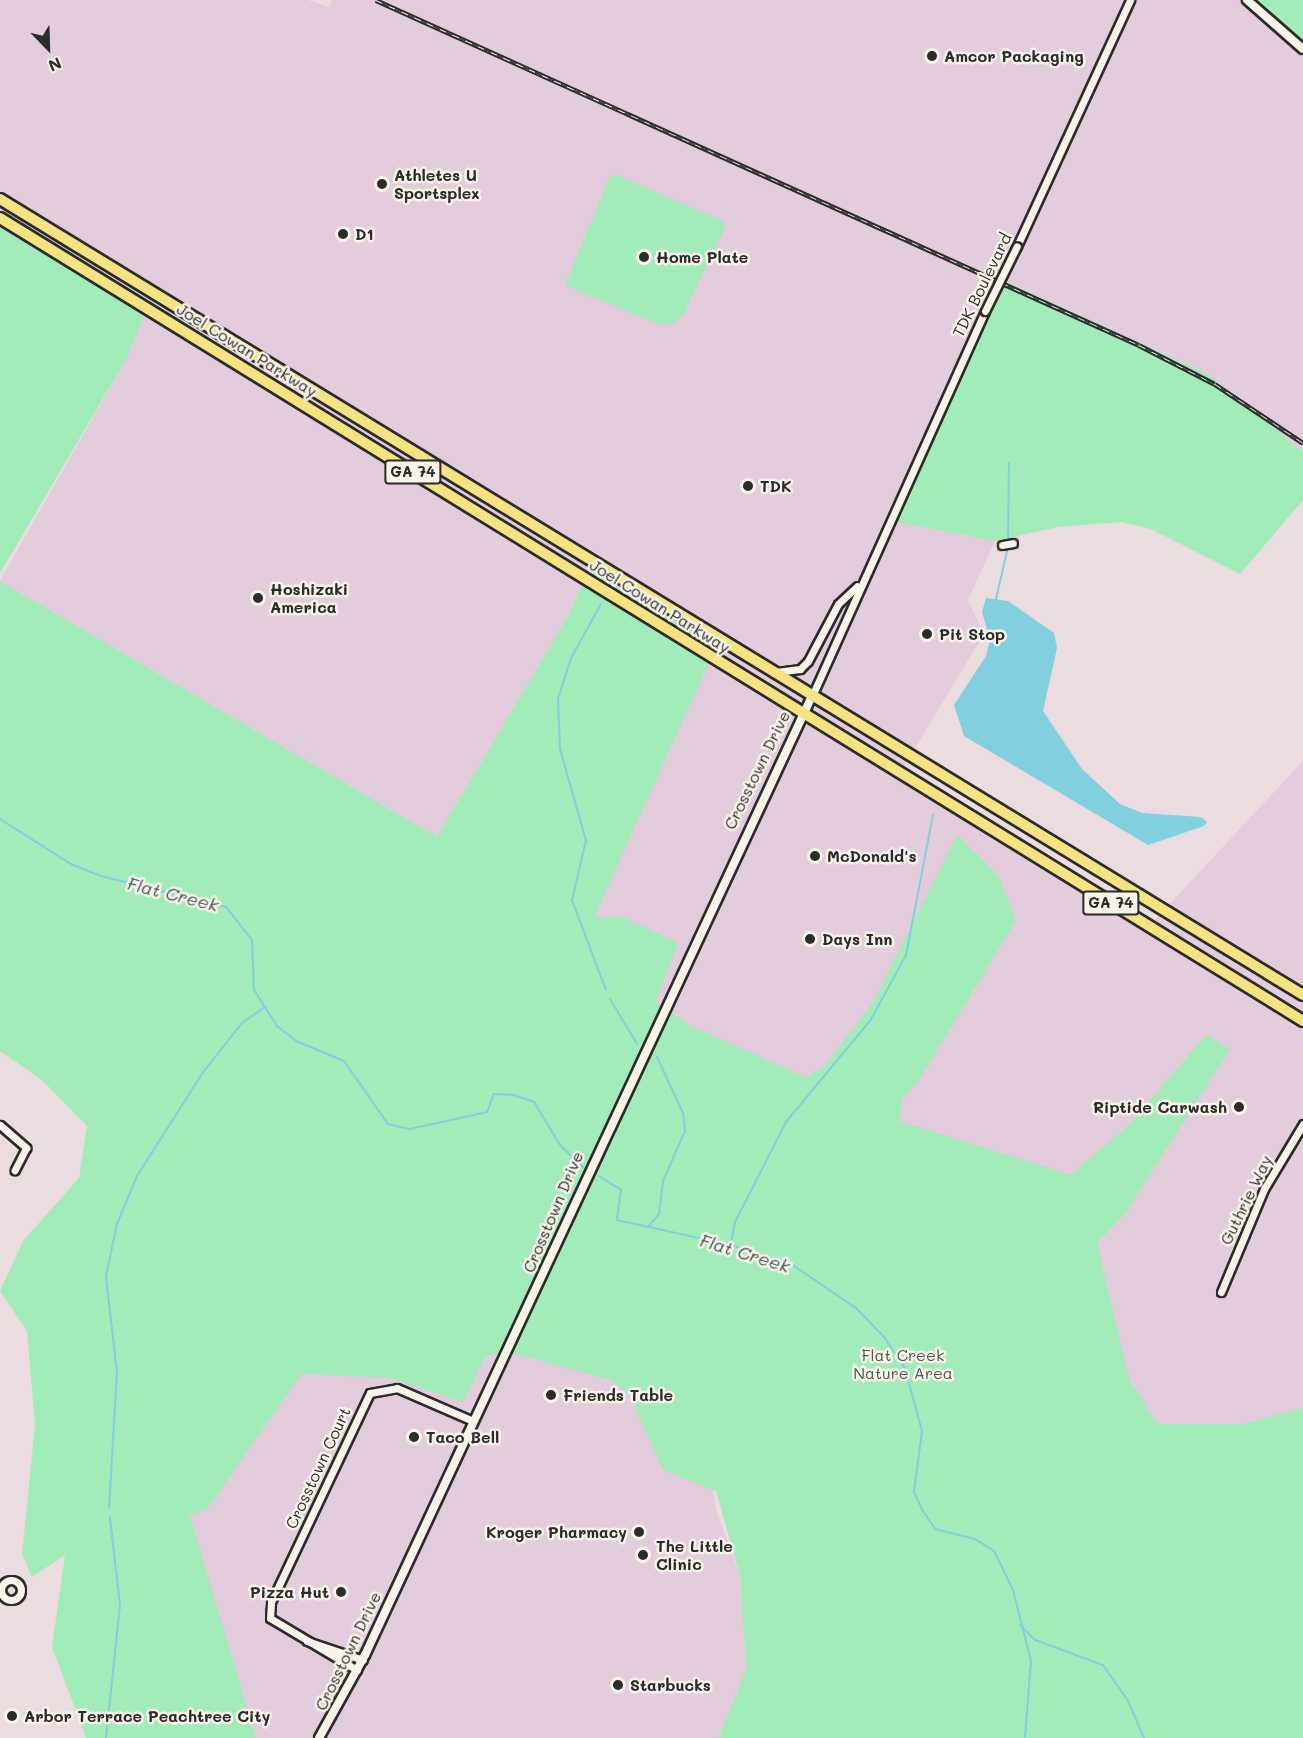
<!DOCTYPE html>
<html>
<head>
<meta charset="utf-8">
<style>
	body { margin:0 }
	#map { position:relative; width:1303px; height:1738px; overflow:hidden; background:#ebdce0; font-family:Mali,sans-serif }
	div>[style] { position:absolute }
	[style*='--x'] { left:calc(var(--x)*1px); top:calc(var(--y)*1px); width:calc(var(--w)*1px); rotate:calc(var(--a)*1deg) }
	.built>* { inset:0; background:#e3ccdb }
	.green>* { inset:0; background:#a2ecba }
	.water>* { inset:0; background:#82cfe0 }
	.stream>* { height:2px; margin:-1px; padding:0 1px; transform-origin:1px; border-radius:1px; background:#82cfe0 }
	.roads { filter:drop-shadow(2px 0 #2b2b2b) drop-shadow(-2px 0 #2b2b2b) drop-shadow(0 2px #2b2b2b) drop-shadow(0 -2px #2b2b2b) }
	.minor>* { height:7px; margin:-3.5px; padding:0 3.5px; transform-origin:3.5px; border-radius:3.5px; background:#f7f3e8 }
	.minor>.ring { margin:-3.5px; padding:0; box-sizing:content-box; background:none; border:7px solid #f7f3e8; border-radius:50% }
	.tertiary>* { height:8px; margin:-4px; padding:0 4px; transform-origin:4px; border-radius:4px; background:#f7f3e8 }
	.primary>* { height:10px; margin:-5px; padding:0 5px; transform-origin:5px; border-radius:5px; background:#f5e382 }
	.rail>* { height:4.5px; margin-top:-2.25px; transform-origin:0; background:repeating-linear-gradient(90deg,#f7f3e8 0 7px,#2b2b2b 0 14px); box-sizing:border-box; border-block:2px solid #2b2b2b }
	.bridges { filter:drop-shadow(2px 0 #2b2b2b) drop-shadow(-2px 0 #2b2b2b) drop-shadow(0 2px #2b2b2b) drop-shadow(0 -2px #2b2b2b) }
	.minor-bridge>* { height:7px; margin:-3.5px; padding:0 3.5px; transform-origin:3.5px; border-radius:3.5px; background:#f7f3e8 }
	.dots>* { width:16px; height:16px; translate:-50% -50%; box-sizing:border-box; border:3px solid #f7f3e8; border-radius:50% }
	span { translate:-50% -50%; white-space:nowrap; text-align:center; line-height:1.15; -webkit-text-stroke:5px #f7f3e8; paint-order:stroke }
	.shield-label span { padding:2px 4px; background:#f7f3e8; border:2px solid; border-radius:4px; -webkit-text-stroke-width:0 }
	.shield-label { font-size:15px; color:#2b2b2b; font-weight:700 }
	.poi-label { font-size:16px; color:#2b2b2b; font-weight:700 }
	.left { translate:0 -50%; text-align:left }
	.right { translate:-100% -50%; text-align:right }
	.street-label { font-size:16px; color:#2b2b2b }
	.park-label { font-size:16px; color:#495b4f }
	.water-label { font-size:18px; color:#415458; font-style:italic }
	.north { position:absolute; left:18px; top:18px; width:60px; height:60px; -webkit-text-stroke:4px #f7f3e8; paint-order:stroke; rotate:157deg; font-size:16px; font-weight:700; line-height:24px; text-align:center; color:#2b2b2b }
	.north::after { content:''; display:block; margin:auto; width:21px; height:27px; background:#2b2b2b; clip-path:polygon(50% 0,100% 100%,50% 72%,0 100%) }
</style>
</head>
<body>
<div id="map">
	<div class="built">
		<i style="clip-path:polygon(0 0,308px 0,329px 7px,332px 0,1241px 0,1268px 15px,1303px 55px,1303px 452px,1209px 375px,892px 521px,995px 541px,968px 600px,984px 634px,901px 771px,1152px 923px,1303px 761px,1303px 1408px,1147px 1456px,815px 1109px,567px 975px,715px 647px,589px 569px,568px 616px,437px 837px,0 581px,127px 358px,145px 313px,0 226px)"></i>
		<i style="clip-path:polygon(521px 1312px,707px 1453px,716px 1510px,740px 1575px,747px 1686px,720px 1738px,256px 1738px,178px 1479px,291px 1359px)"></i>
	</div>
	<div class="green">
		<i style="clip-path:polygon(1241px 0,1303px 0,1303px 55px,1268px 15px)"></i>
		<i style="clip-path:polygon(616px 175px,723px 221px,724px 230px,683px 314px,673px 323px,660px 325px,565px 285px,610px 176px)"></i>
		<i style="clip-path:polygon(0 226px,145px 313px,127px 358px,0 573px)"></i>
		<i style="clip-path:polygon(1001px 279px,1209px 375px,1303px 452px,1303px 500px,1240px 574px,1151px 529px,1121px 522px,1058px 527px,995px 541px,892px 521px)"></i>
		<i style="clip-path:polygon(589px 569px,716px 647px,594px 917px,622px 917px,678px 943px,656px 1001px,689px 1025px,805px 1077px,823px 1068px,873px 1002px,957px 835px,998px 875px,1016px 920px,919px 1080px,902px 1099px,899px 1121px,1071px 1175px,1130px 1124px,1206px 1035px,1230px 1049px,1124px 1215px,1097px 1243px,1129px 1379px,1157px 1424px,1243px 1424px,1303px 1408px,1303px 1738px,719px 1738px,746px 1669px,740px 1575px,716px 1491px,663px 1470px,629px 1394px,611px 1380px,520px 1355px,486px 1355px,463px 1402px,391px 1378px,301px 1374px,208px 1508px,190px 1516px,256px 1738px,86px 1738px,52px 1647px,65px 1555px,32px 1577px,22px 1554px,35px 1425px,27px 1331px,0 1291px,23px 1241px,79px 1178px,87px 1126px,42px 1080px,0 1051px,0 581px,437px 837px,568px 616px)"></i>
	</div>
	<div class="water">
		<i style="clip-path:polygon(986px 598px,1008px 601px,1054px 633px,1057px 648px,1043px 711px,1082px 769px,1120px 804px,1142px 813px,1201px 817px,1207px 822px,1204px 826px,1148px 845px,964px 736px,954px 705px,986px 656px,990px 639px,982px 612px)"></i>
	</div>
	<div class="stream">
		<i style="--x:1008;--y:541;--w:78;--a:-89.3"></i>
		<i style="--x:996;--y:599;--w:53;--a:-77"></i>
		<i style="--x:601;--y:604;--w:62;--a:119.1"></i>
		<i style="--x:571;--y:658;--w:43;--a:107.6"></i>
		<i style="--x:558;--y:699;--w:50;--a:87.7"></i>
		<i style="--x:560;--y:749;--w:95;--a:74.1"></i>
		<i style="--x:586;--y:840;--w:62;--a:103.1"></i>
		<i style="--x:572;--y:900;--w:96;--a:69.3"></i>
		<i style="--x:0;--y:819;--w:84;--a:32.4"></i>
		<i style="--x:71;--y:864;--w:32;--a:22"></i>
		<i style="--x:101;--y:876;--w:129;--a:13.9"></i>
		<i style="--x:226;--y:907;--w:42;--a:51.8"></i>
		<i style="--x:252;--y:940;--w:50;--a:87.7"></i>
		<i style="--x:254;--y:990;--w:43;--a:57.4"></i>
		<i style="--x:277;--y:1026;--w:24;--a:38"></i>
		<i style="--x:296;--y:1041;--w:52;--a:22.6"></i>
		<i style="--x:344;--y:1061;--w:77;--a:55.1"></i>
		<i style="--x:388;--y:1124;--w:23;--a:13"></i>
		<i style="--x:410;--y:1129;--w:79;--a:-12.4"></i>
		<i style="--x:487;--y:1112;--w:19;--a:-69"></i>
		<i style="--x:494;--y:1094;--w:19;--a:3"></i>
		<i style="--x:513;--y:1095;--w:22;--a:18"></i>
		<i style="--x:534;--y:1102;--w:50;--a:58.8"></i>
		<i style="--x:560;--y:1145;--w:32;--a:44"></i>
		<i style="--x:610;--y:999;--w:52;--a:59"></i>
		<i style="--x:599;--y:1176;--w:26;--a:32"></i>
		<i style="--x:621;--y:1190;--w:30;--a:98"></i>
		<i style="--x:617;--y:1220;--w:117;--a:12.4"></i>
		<i style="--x:731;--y:1245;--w:66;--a:18.4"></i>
		<i style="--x:794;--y:1266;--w:75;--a:34.1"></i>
		<i style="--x:856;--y:1308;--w:40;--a:46"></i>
		<i style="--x:884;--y:1337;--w:37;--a:56"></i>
		<i style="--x:905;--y:1368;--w:65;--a:74.9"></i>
		<i style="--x:922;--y:1431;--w:62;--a:97.5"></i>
		<i style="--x:914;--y:1492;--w:21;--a:65"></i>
		<i style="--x:923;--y:1511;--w:22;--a:56"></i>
		<i style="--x:935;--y:1529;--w:41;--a:14"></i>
		<i style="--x:975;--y:1539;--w:22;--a:32"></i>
		<i style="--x:994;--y:1551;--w:43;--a:64"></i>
		<i style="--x:1013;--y:1590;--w:73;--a:75.8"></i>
		<i style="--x:1031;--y:1661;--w:77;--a:94.5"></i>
		<i style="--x:649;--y:1226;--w:16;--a:-50"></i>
		<i style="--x:659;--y:1214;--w:33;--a:-83"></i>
		<i style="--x:663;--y:1181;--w:55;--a:-66.3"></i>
		<i style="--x:685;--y:1131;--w:18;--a:-96"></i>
		<i style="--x:683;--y:1113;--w:62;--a:-114.9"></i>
		<i style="--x:731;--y:1244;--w:22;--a:-80"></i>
		<i style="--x:735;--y:1222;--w:112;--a:-63"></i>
		<i style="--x:786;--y:1122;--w:131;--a:-50.3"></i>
		<i style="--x:870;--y:1021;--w:75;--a:-61.4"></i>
		<i style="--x:906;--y:955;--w:143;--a:-79.1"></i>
		<i style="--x:109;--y:1508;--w:135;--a:-86.6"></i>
		<i style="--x:117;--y:1373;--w:98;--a:-96.5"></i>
		<i style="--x:106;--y:1276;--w:53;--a:-78.1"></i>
		<i style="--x:117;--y:1224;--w:52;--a:-67.4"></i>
		<i style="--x:137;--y:1176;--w:125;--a:-57.5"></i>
		<i style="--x:204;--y:1071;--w:61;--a:-51.6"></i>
		<i style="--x:242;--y:1023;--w:29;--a:-35"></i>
		<i style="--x:1020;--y:1625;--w:21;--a:45"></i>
		<i style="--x:1035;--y:1640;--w:72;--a:20.2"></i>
		<i style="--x:1103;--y:1665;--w:44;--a:55.2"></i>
		<i style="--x:1128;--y:1701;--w:40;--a:66.6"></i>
		<i style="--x:106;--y:1738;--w:134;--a:-84"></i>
		<i style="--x:120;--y:1605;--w:88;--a:-96.6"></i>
	</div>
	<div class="roads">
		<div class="minor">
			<i style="--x:1017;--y:246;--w:271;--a:-65.3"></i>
			<i style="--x:1002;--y:545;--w:11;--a:-10"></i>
			<i style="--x:776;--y:672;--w:24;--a:-7"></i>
			<i style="--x:800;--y:669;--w:11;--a:-45"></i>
			<i style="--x:808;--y:661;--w:64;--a:-62.2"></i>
			<i style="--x:838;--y:604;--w:26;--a:-43"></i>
			<i style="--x:812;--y:696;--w:422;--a:-65.8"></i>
			<i style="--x:0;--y:1125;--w:35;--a:41"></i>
			<i style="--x:26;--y:1148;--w:25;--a:117"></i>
			<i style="--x:1221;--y:1292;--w:112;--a:-67.3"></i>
			<i style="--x:1264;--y:1189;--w:76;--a:-59"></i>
			<i class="ring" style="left:1px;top:1580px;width:13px;height:13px"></i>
			<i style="--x:307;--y:1641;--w:59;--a:18.7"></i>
			<i style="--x:357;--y:1670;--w:101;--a:-149.1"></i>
			<i style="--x:270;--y:1618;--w:16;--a:-86"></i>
			<i style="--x:271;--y:1602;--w:231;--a:-64.7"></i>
			<i style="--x:370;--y:1393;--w:27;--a:-10"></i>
			<i style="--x:397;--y:1388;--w:81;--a:23.4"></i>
		</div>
		<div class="tertiary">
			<i style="--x:1247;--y:0;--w:74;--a:41.2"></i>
			<i style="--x:319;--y:1738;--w:95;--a:-61"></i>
			<i style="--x:365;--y:1655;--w:1058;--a:-65.01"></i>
		</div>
		<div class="primary">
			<i style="--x:0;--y:199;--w:1527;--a:31.42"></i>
			<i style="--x:0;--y:218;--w:1531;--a:31.64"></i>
		</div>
	</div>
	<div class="rail">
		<i style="--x:376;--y:0;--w:837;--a:24.33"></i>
		<i style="--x:1139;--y:345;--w:85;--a:27.2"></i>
		<i style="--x:1215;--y:384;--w:106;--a:33.8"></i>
	</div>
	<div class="bridges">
		<div class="minor-bridge">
			<i style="--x:985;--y:311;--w:72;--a:-63.8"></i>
		</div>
	</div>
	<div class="dots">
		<i style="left:932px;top:56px;background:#2b2b2b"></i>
		<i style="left:382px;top:184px;background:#2b2b2b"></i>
		<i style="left:343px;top:234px;background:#2b2b2b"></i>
		<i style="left:644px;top:257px;background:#2b2b2b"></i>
		<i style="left:748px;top:486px;background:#2b2b2b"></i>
		<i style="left:258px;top:598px;background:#2b2b2b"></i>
		<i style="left:927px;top:634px;background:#2b2b2b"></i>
		<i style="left:815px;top:856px;background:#2b2b2b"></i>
		<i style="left:810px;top:939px;background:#2b2b2b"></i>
		<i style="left:1239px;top:1107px;background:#2b2b2b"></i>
		<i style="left:551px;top:1395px;background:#2b2b2b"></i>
		<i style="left:414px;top:1437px;background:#2b2b2b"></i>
		<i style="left:639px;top:1532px;background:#2b2b2b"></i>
		<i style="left:643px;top:1555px;background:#2b2b2b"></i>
		<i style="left:341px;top:1592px;background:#2b2b2b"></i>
		<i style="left:618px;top:1685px;background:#2b2b2b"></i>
		<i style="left:12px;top:1716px;background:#2b2b2b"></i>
	</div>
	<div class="shield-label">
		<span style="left:413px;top:472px">GA 74</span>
		<span style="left:1111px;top:903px">GA 74</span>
	</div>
	<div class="poi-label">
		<span class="left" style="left:944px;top:56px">Amcor Packaging</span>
		<span class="left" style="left:394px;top:184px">Athletes U<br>Sportsplex</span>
		<span class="left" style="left:355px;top:234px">D1</span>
		<span class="left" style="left:656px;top:257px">Home Plate</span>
		<span class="left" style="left:760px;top:486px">TDK</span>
		<span class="left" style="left:270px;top:598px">Hoshizaki<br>America</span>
		<span class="left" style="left:939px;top:634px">Pit Stop</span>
		<span class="left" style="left:827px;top:856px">McDonald's</span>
		<span class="left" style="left:822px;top:939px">Days Inn</span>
		<span class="right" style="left:1227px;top:1107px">Riptide Carwash</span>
		<span class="left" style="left:563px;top:1395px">Friends Table</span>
		<span class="left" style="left:426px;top:1437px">Taco Bell</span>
		<span class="right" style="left:627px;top:1532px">Kroger Pharmacy</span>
		<span class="left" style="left:656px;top:1555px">The Little<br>Clinic</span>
		<span class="right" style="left:329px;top:1592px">Pizza Hut</span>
		<span class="left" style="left:630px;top:1685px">Starbucks</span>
		<span class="left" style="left:24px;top:1716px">Arbor Terrace Peachtree City</span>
	</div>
	<div class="street-label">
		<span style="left:982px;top:285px;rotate:-64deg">TDK Boulevard</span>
		<span style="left:247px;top:350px;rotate:32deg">Joel Cowan Parkway</span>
		<span style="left:660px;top:606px;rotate:32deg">Joel Cowan Parkway</span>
		<span style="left:757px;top:770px;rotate:-64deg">Crosstown Drive</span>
		<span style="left:1246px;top:1200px;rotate:-64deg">Guthrie Way</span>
		<span style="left:553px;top:1212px;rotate:-67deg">Crosstown Drive</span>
		<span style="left:318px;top:1468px;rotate:-65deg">Crosstown Court</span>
		<span style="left:348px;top:1651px;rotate:-64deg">Crosstown Drive</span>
	</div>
	<div class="park-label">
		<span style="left:903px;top:1364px">Flat Creek<br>Nature Area</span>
	</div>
	<div class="water-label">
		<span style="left:173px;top:894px;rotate:14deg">Flat Creek</span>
		<span style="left:745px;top:1253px;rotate:17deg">Flat Creek</span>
	</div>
	<div class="north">N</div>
</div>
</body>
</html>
